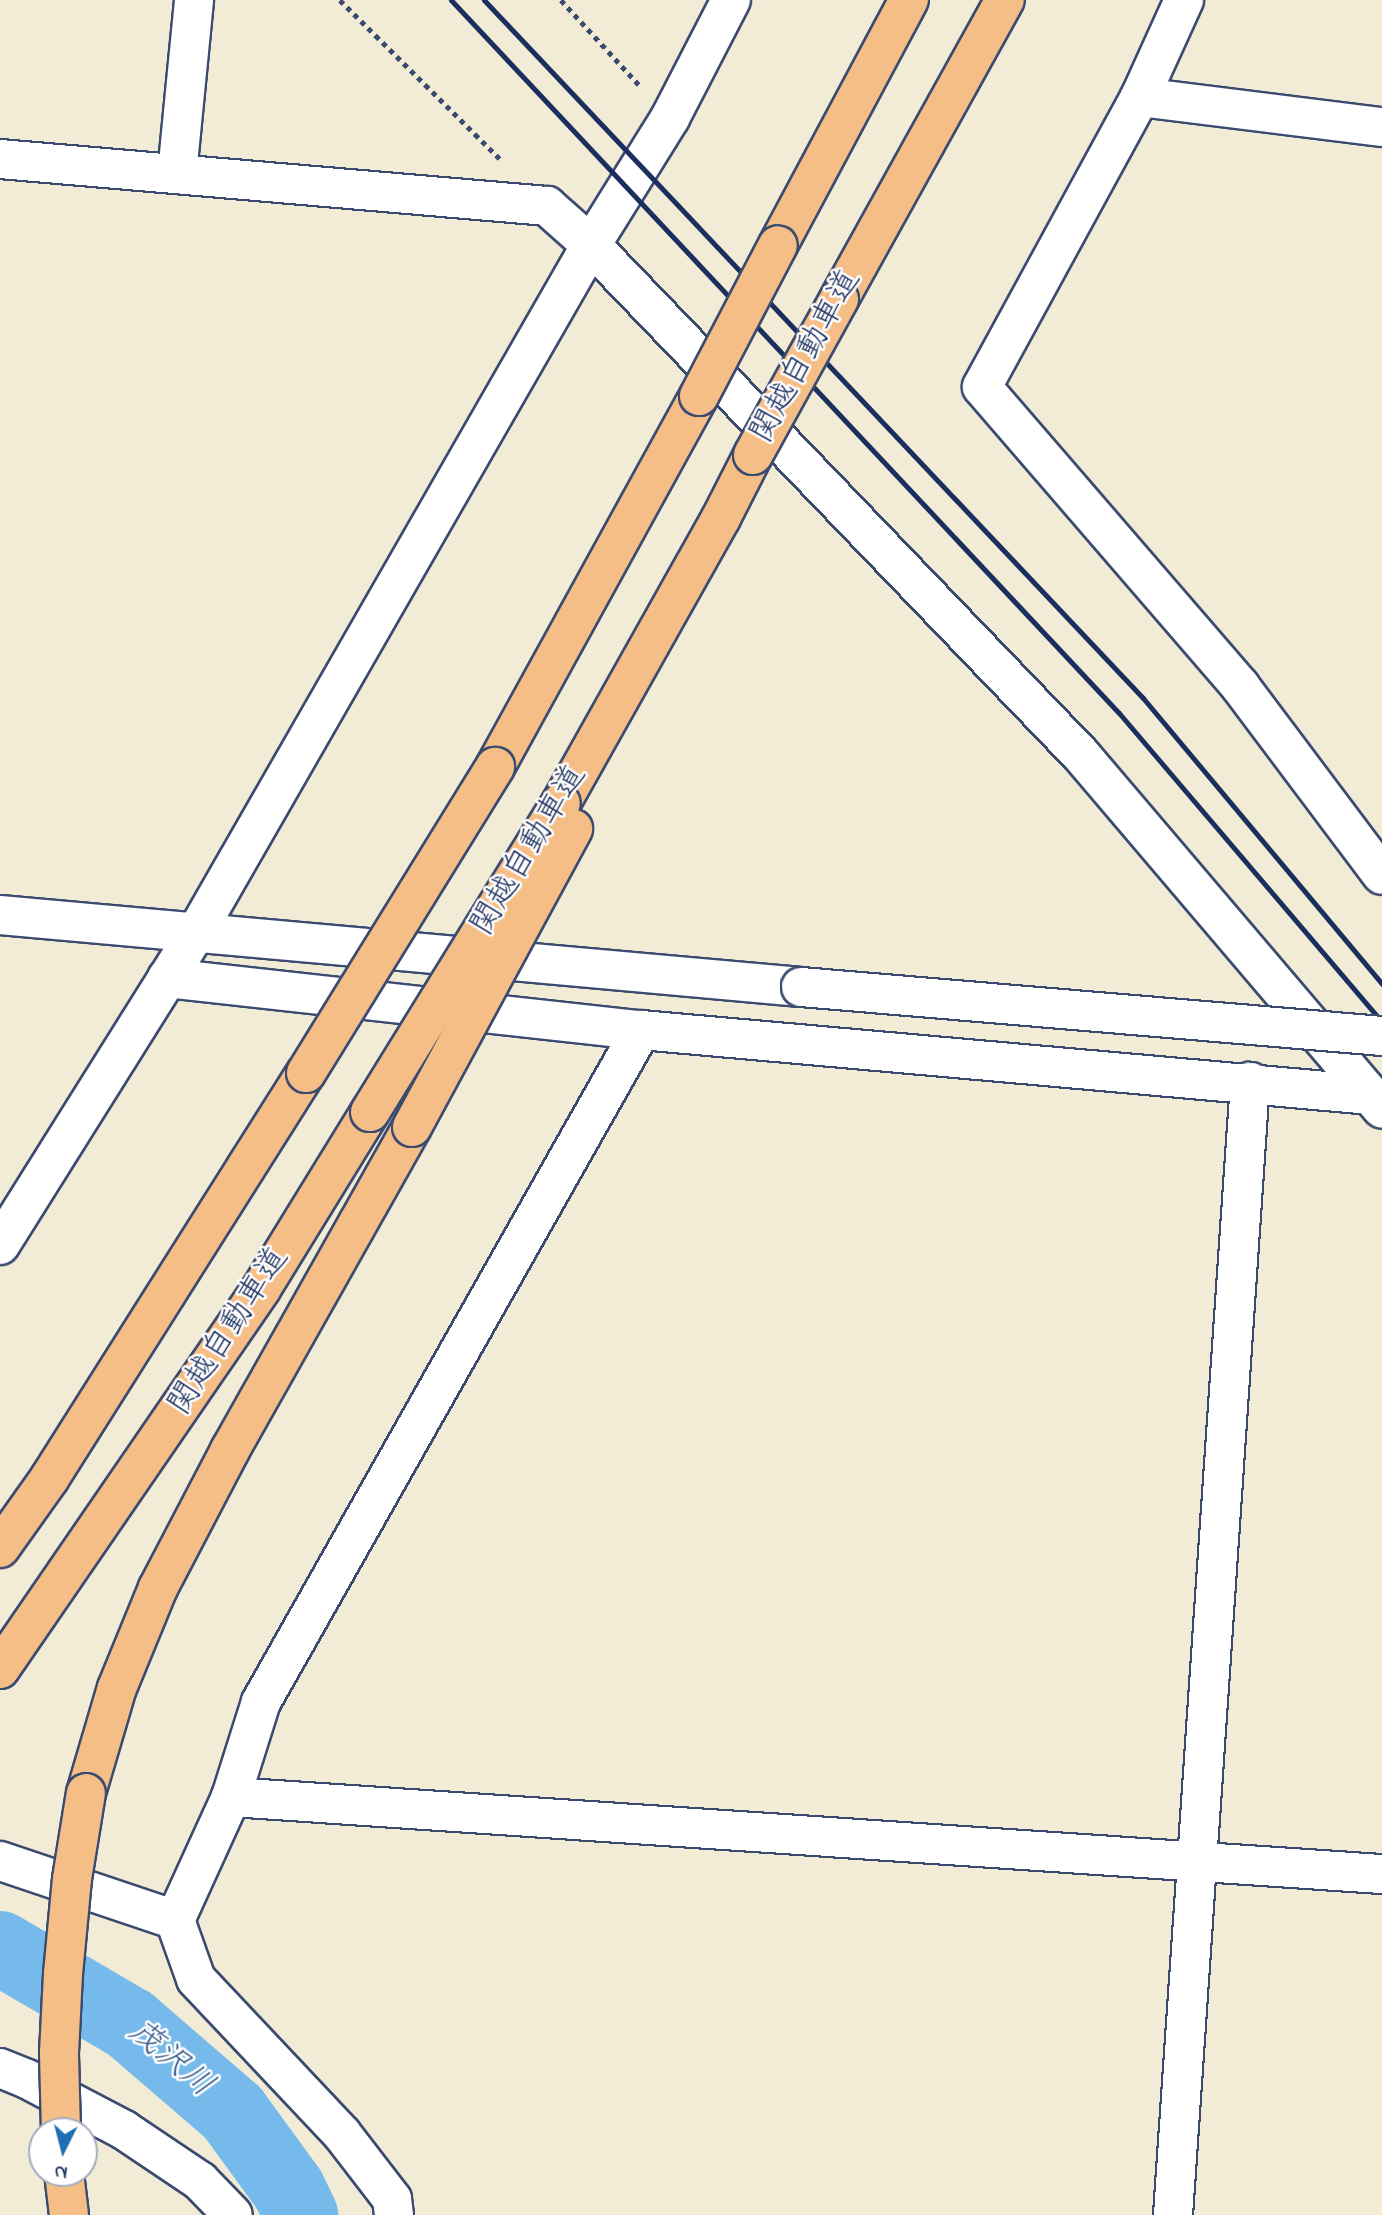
<!DOCTYPE html>
<html>
<head>
<meta charset="utf-8">
<style>
	body { margin:0 }
	#map { position:relative; width:1382px; height:2215px; overflow:hidden; background:#f2ecd7; font-family:"Indie Flower","Klee One",sans-serif }
	div>[style] { position:absolute }
	[style*='--x'] { left:calc(var(--x)*1px); top:calc(var(--y)*1px); width:calc(var(--w)*1px); rotate:calc(var(--a)*1deg) }
	.river>* { height:74px; margin:-37px; padding:0 37px; transform-origin:37px; border-radius:37px; background:#76baec }
	.path>* { height:4.5px; margin-top:-2.25px; transform-origin:0; background:repeating-linear-gradient(90deg,#3b4b70 0 5px,transparent 0 10px) }
	.roads { filter:drop-shadow(2px 0 #3b4b70) drop-shadow(-2px 0 #3b4b70) drop-shadow(0 2px #3b4b70) drop-shadow(0 -2px #3b4b70) }
	.minor>* { height:38px; margin:-19px; padding:0 19px; transform-origin:19px; border-radius:19px; background:#fff }
	.highway>* { height:38px; margin:-19px; padding:0 19px; transform-origin:19px; border-radius:19px; background:#f6be87 }
	.rail>* { height:5px; margin:-2.5px; padding:0 2.5px; transform-origin:2.5px; border-radius:2.5px; background:#1b2f5e }
	.bridges { filter:drop-shadow(2px 0 #3b4b70) drop-shadow(-2px 0 #3b4b70) drop-shadow(0 2px #3b4b70) drop-shadow(0 -2px #3b4b70) }
	.minor-bridge>* { height:38px; margin:-19px; padding:0 19px; transform-origin:19px; border-radius:19px; background:#fff }
	.highway-bridge>* { height:38px; margin:-19px; padding:0 19px; transform-origin:19px; border-radius:19px; background:#f6be87 }
	span { translate:-50% -50%; white-space:nowrap; text-align:center; line-height:1.15; -webkit-text-stroke:5px #fff; paint-order:stroke }
	.street-label { font-size:32px; color:#1b2f5e }
	.water-label { font-size:33px; color:#365989; font-style:italic }
	.north { position:absolute; left:28px; top:2117px; width:70px; height:70px; box-sizing:border-box; background:#fff; border:2px solid #a4acbf; border-radius:50%; rotate:186deg; font-size:19px; font-weight:700; line-height:28px; text-align:center; color:#1b2f5e }
	.north::after { content:''; display:block; margin:auto; width:24px; height:32px; background:#1f6fb2; clip-path:polygon(50% 0,100% 100%,50% 72%,0 100%) }
</style>
</head>
<body>
<div id="map">
	<div class="river">
		<i style="--x:0;--y:1948;--w:151;--a:30.3"></i>
		<i style="--x:130;--y:2024;--w:136;--a:40.8"></i>
		<i style="--x:233;--y:2113;--w:95;--a:54"></i>
		<i style="--x:289;--y:2190;--w:28;--a:64"></i>
	</div>
	<div class="path">
		<i style="--x:340;--y:0;--w:228;--a:44.8"></i>
		<i style="--x:561;--y:0;--w:118;--a:47.4"></i>
	</div>
	<div class="roads">
		<div class="minor">
			<i style="--x:1184;--y:0;--w:107;--a:114.4"></i>
			<i style="--x:1140;--y:97;--w:330;--a:118.6"></i>
			<i style="--x:982;--y:387;--w:395;--a:49.2"></i>
			<i style="--x:1240;--y:686;--w:236;--a:53.1"></i>
			<i style="--x:1140;--y:97;--w:244;--a:7.1"></i>
			<i style="--x:0;--y:159;--w:549;--a:4.91"></i>
			<i style="--x:547;--y:206;--w:59;--a:41.6"></i>
			<i style="--x:591;--y:245;--w:709;--a:46.14"></i>
			<i style="--x:1082;--y:756;--w:463;--a:49.6"></i>
			<i style="--x:177;--y:174;--w:175;--a:-84.4"></i>
			<i style="--x:0;--y:915;--w:804;--a:5.14"></i>
			<i style="--x:167;--y:978;--w:477;--a:6.3"></i>
			<i style="--x:641;--y:1030;--w:733;--a:5.09"></i>
			<i style="--x:0;--y:1245;--w:368;--a:-57.9"></i>
			<i style="--x:196;--y:933;--w:793;--a:-60.14"></i>
			<i style="--x:591;--y:245;--w:150;--a:-58.1"></i>
			<i style="--x:670;--y:118;--w:133;--a:-62.7"></i>
			<i style="--x:231;--y:1797;--w:1154;--a:3.83"></i>
			<i style="--x:0;--y:1861;--w:185;--a:18.6"></i>
			<i style="--x:0;--y:2068;--w:29;--a:22"></i>
			<i style="--x:27;--y:2079;--w:110;--a:27.7"></i>
			<i style="--x:124;--y:2130;--w:92;--a:33.9"></i>
			<i style="--x:200;--y:2181;--w:47;--a:45.9"></i>
			<i style="--x:394;--y:2215;--w:16;--a:-97"></i>
			<i style="--x:392;--y:2199;--w:82;--a:-127.6"></i>
			<i style="--x:342;--y:2134;--w:213;--a:-133.3"></i>
			<i style="--x:196;--y:1979;--w:63;--a:-109.6"></i>
			<i style="--x:175;--y:1920;--w:135;--a:-65.5"></i>
			<i style="--x:231;--y:1797;--w:100;--a:-72.5"></i>
			<i style="--x:261;--y:1702;--w:772;--a:-60.51"></i>
			<i style="--x:1173;--y:2215;--w:1136;--a:-86.11"></i>
		</div>
		<div class="highway">
			<i style="--x:778;--y:245;--w:278;--a:-61.9"></i>
			<i style="--x:839;--y:299;--w:342;--a:-61"></i>
			<i style="--x:495;--y:767;--w:423;--a:-61.2"></i>
			<i style="--x:561;--y:803;--w:327;--a:-60.7"></i>
			<i style="--x:721;--y:518;--w:71;--a:-63.1"></i>
			<i style="--x:0;--y:1548;--w:85;--a:-54.6"></i>
			<i style="--x:49;--y:1479;--w:481;--a:-57.7"></i>
			<i style="--x:0;--y:1669;--w:461;--a:-55.5"></i>
			<i style="--x:261;--y:1289;--w:208;--a:-58.4"></i>
			<i style="--x:86;--y:1793;--w:109;--a:-73.6"></i>
			<i style="--x:117;--y:1688;--w:108;--a:-67.7"></i>
			<i style="--x:158;--y:1588;--w:156;--a:-62.4"></i>
			<i style="--x:230;--y:1450;--w:371;--a:-60.6"></i>
			<i style="--x:64;--y:2173;--w:42;--a:83.2"></i>
		</div>
	</div>
	<div class="rail">
		<i style="--x:451;--y:0;--w:977;--a:46.87"></i>
		<i style="--x:1119;--y:713;--w:406;--a:49.6"></i>
		<i style="--x:484;--y:0;--w:960;--a:46.65"></i>
		<i style="--x:1143;--y:698;--w:373;--a:50.1"></i>
	</div>
	<div class="bridges">
		<div class="minor-bridge">
			<i style="--x:801;--y:987;--w:583;--a:4.82"></i>
		</div>
		<div class="highway-bridge">
			<i style="--x:699;--y:396;--w:170;--a:-62.4"></i>
			<i style="--x:753;--y:455;--w:178;--a:-61.1"></i>
			<i style="--x:306;--y:1073;--w:360;--a:-58.3"></i>
			<i style="--x:370;--y:1112;--w:363;--a:-58.3"></i>
			<i style="--x:412;--y:1127;--w:339;--a:-61.6"></i>
			<i style="--x:61;--y:2131;--w:78;--a:-91.5"></i>
			<i style="--x:59;--y:2053;--w:79;--a:-87.1"></i>
			<i style="--x:63;--y:1974;--w:95;--a:-84.6"></i>
			<i style="--x:72;--y:1879;--w:87;--a:-80.8"></i>
		</div>
	</div>
	<div class="street-label">
		<span style="left:807px;top:357px;rotate:-61deg">関越自動車道</span>
		<span style="left:530px;top:851px;rotate:-59deg">関越自動車道</span>
		<span style="left:230px;top:1332px;rotate:-57deg">関越自動車道</span>
	</div>
	<div class="water-label">
		<span style="left:170px;top:2060px;rotate:40deg">茂沢川</span>
	</div>
	<div class="north">N</div>
</div>
</body>
</html>
